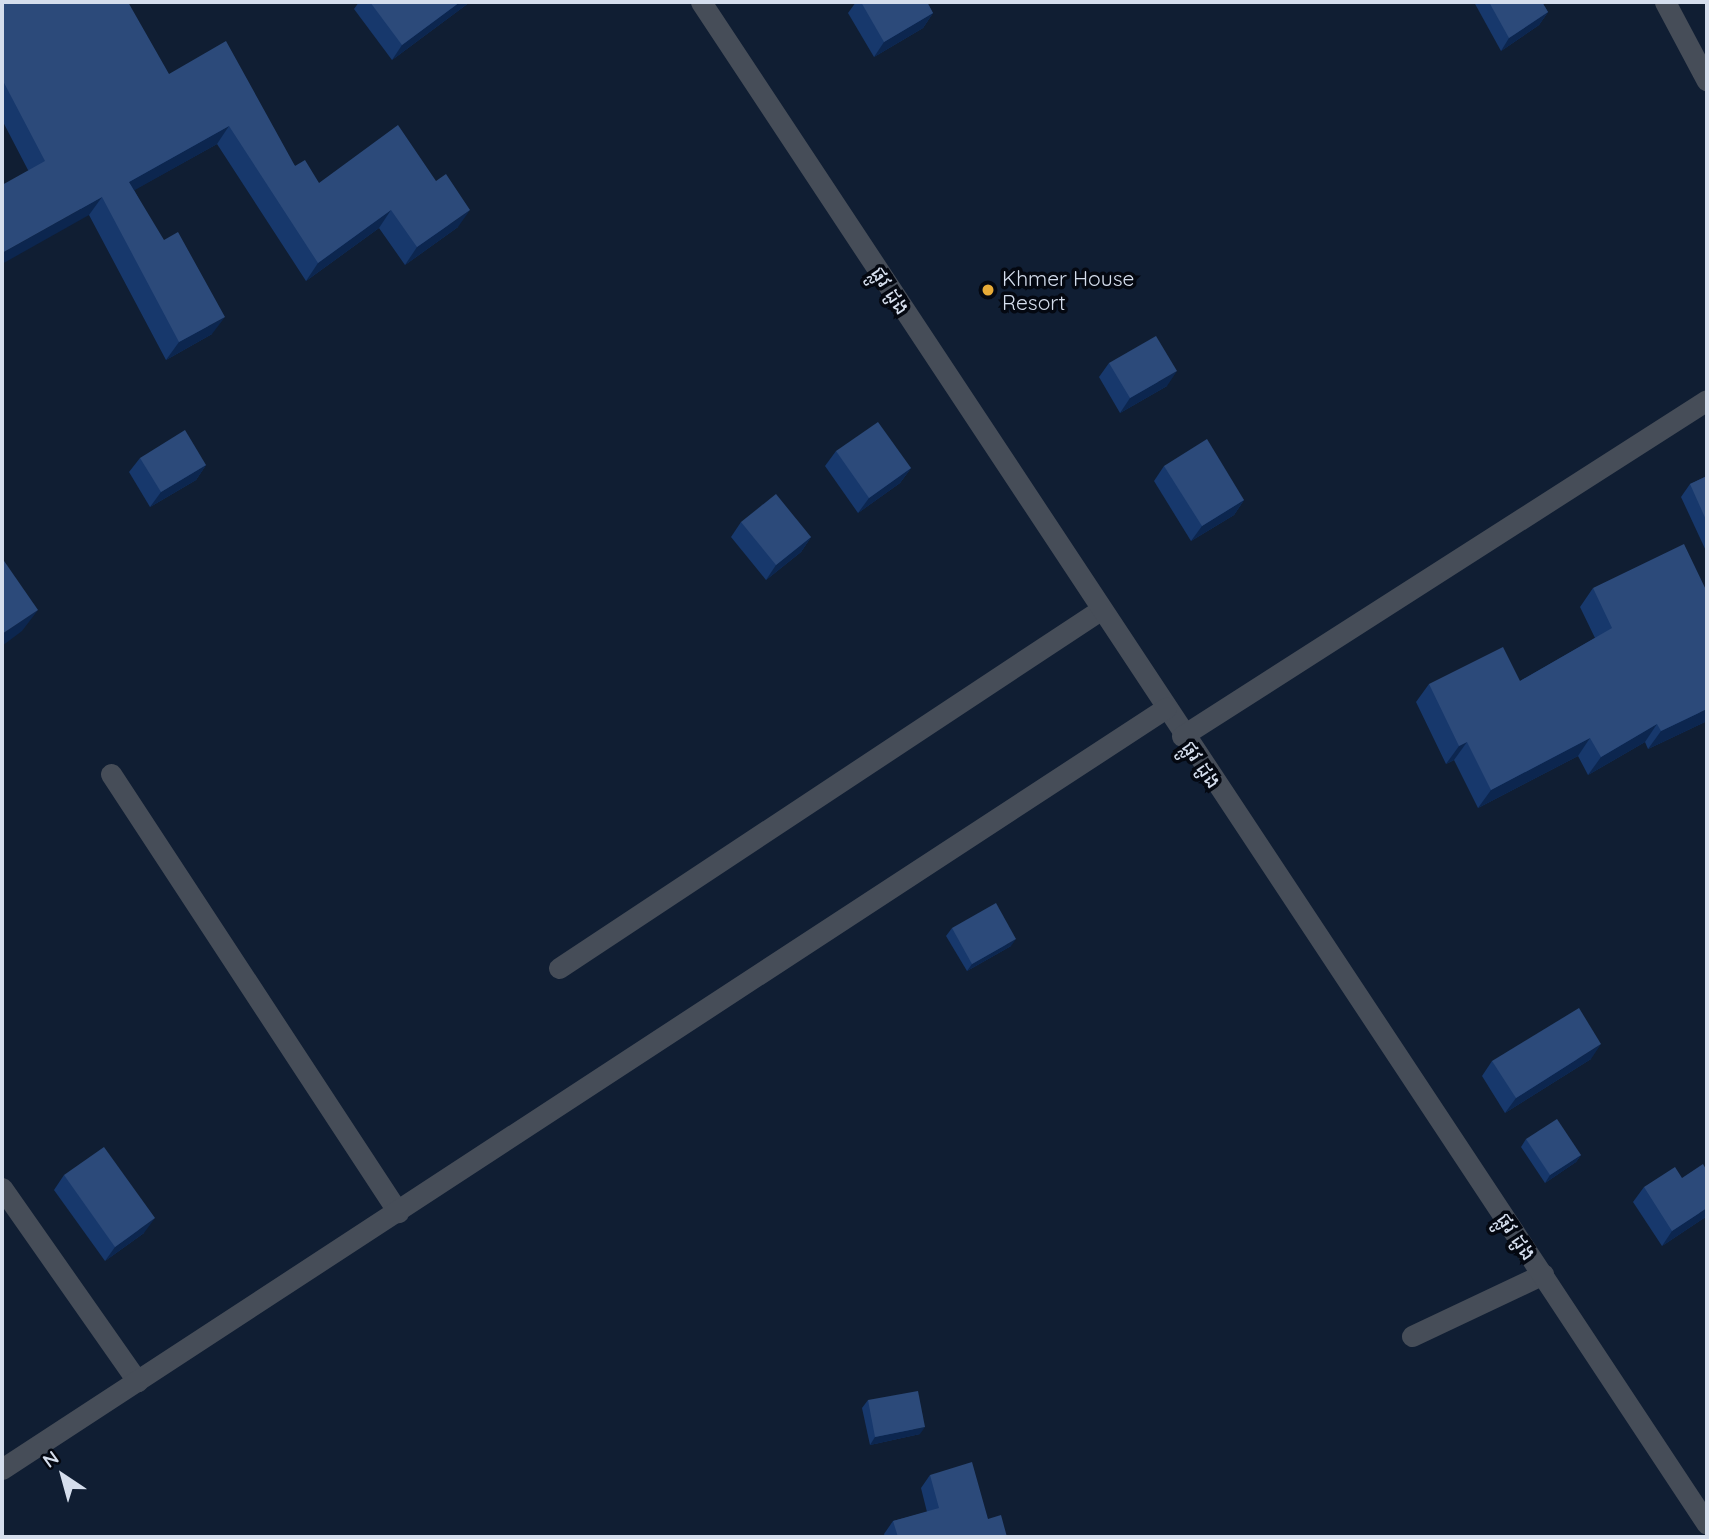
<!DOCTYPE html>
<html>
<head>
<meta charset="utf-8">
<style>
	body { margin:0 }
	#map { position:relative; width:1709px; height:1539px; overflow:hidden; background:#101e33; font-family:Quicksand,"Noto Sans Khmer",sans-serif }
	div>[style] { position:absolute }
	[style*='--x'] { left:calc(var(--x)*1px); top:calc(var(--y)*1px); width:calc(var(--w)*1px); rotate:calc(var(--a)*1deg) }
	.service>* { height:21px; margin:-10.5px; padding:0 10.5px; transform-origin:10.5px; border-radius:10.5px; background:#464d58 }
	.minor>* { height:21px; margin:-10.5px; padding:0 10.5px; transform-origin:10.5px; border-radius:10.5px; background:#464d58 }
	.wall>* { inset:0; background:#17386c }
	.shaded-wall>* { inset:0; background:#0c264f }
	.building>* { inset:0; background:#2c4a7a }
	.dots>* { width:19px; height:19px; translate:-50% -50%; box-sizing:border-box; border:4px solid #040811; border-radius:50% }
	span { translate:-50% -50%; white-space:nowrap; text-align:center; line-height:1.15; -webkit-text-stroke:7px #040811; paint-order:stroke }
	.poi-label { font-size:21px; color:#d5deed }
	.left { translate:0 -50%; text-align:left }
	.street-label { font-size:21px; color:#d5deed }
	.frame { position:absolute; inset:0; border:4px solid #d5deed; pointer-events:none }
	.north { position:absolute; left:28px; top:1441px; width:70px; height:70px; -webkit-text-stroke:5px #040811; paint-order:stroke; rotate:324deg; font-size:19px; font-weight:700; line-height:28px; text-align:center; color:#d5deed }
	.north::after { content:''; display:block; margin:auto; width:24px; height:32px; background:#d5deed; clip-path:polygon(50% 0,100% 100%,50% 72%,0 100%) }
</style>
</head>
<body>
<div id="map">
	<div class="service">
		<i style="--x:1665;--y:2;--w:89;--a:62"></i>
		<i style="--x:559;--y:968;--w:649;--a:-33.49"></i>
		<i style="--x:1412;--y:1336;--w:145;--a:-25.3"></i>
	</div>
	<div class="minor">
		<i style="--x:701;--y:2;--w:1824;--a:56.54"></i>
		<i style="--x:1182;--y:736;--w:623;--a:-32.62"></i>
		<i style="--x:111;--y:774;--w:524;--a:56.77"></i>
		<i style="--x:2;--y:1188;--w:236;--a:55"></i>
		<i style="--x:2;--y:1469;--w:1391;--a:-33.18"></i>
	</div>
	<div class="wall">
		<i style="clip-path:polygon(2px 2px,169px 74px,319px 183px,458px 227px,405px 265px,379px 228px,306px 281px,217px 144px,134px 190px,212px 334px,166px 360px,89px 215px,28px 170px,2px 120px)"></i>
		<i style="clip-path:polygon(359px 2px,470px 2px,392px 60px,354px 9px)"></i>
		<i style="clip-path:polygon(856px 2px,927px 2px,933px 13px,923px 28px,874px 57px,848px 13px)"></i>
		<i style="clip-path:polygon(1474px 2px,1542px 2px,1548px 12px,1539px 25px,1501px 51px)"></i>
		<i style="clip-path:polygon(1109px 363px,1167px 386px,1120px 413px,1099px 377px)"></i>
		<i style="clip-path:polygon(836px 451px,911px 468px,900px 483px,858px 513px,825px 466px)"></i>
		<i style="clip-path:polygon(140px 458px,206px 465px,196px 480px,150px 507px,129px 472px)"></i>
		<i style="clip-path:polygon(1164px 466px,1244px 500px,1234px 515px,1191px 541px,1154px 481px)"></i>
		<i style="clip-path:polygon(1707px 476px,1707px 553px,1681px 497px,1690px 484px)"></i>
		<i style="clip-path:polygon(741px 522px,811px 537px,801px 552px,766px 580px,731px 537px)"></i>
		<i style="clip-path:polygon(1593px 588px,1707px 721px,1648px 749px,1645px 742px,1588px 775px,1578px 756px,1478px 808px,1454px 760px,1446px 764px,1416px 702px,1429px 684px,1520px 681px,1595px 638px,1580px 607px)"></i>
		<i style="clip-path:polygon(952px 928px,1011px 946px,967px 971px,946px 936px)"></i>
		<i style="clip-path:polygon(1591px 1059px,1505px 1113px,1482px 1076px,1492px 1061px)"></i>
		<i style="clip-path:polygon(1526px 1139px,1581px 1155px,1576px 1162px,1545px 1183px,1521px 1147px)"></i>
		<i style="clip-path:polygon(64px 1175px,144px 1233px,105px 1261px,54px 1190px)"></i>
		<i style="clip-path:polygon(1644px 1187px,1707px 1216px,1662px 1246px,1633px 1202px)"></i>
		<i style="clip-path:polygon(868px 1400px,920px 1434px,870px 1445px,862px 1408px)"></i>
		<i style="clip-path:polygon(930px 1475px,988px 1519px,1007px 1537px,885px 1537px,884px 1534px,893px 1521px,927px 1512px,921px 1488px)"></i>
	</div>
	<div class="shaded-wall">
		<i style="clip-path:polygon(460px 2px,470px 2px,392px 60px,402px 45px)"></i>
		<i style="clip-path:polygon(1548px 12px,1539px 25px,1501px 51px,1509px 38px)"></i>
		<i style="clip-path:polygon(933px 13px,923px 28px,874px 57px,884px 42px)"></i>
		<i style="clip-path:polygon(229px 126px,217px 144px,117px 200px,129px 182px)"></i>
		<i style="clip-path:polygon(102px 197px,89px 215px,2px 264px,2px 253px)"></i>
		<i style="clip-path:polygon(391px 210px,379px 228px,306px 281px,318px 263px)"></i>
		<i style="clip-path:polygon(470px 210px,458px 227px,405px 265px,417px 247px)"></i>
		<i style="clip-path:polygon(225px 317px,212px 334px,166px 360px,179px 342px)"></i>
		<i style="clip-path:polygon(1177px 371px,1167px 386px,1120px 413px,1130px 398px)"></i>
		<i style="clip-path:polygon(206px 465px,196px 480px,150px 507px,161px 492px)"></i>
		<i style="clip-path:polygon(911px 468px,900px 483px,858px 513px,869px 498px)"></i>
		<i style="clip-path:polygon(1244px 500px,1234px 515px,1191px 541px,1202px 526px)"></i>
		<i style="clip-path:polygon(811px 537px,801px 552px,766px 580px,776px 565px)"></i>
		<i style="clip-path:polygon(38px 610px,22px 631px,2px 646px,2px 634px)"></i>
		<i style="clip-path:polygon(1707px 709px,1707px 721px,1648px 749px,1661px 731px)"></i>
		<i style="clip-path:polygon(1657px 724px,1645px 742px,1588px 775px,1601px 757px)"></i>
		<i style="clip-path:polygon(1590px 738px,1578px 756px,1478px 808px,1491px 790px)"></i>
		<i style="clip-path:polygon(1467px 742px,1454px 760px,1446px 764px,1459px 746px)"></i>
		<i style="clip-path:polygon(1016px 939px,1011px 946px,967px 971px,972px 964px)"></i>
		<i style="clip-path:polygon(1601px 1044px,1591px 1059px,1505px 1113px,1516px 1098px)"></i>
		<i style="clip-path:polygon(1581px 1155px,1576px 1162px,1545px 1183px,1550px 1175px)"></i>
		<i style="clip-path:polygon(1707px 1208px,1707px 1216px,1662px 1246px,1672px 1231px)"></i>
		<i style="clip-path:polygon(155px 1218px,144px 1233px,105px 1261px,115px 1247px)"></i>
		<i style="clip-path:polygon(925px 1427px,920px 1434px,870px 1445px,875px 1437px)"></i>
	</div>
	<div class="building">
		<i style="clip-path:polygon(2px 2px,128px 2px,169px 74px,226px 41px,295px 166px,305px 160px,319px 183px,398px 125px,436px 181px,446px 174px,470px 210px,417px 247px,391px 210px,318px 263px,229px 126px,129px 182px,164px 240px,178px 232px,225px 317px,179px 342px,102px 197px,2px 253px,2px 185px,45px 161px,2px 79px)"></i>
		<i style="clip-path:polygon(370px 2px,460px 2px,402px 45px)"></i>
		<i style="clip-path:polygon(861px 2px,927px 2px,933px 13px,884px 42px)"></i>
		<i style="clip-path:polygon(1489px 2px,1542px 2px,1548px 12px,1509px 38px)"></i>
		<i style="clip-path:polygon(1156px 336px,1177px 371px,1130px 398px,1109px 363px)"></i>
		<i style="clip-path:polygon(878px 422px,911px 468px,869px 498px,836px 451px)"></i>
		<i style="clip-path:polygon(185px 430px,206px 465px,161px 492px,140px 458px)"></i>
		<i style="clip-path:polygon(1207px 439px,1244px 500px,1202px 526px,1164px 466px)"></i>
		<i style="clip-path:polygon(1707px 476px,1707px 522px,1690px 484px)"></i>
		<i style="clip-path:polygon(776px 494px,811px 537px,776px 565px,741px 522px)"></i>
		<i style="clip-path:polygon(1684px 544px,1707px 592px,1707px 709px,1661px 731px,1657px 724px,1601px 757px,1590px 738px,1491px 790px,1467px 742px,1459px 746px,1429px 684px,1503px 647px,1520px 681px,1612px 628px,1593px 588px)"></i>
		<i style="clip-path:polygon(2px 558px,38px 610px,2px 634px)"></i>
		<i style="clip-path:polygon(996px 903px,1016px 939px,972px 964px,952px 928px)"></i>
		<i style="clip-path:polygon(1579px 1008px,1601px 1044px,1516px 1098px,1492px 1061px)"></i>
		<i style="clip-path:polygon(1557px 1119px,1581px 1155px,1550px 1175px,1526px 1139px)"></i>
		<i style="clip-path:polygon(104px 1147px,155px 1218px,115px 1247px,64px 1175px)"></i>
		<i style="clip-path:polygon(1703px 1164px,1707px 1171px,1707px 1208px,1672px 1231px,1644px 1187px,1675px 1167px,1682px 1178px)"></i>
		<i style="clip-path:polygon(918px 1391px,925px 1427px,875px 1437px,868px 1400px)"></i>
		<i style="clip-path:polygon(972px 1462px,988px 1519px,1001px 1515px,1007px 1537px,898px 1537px,893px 1521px,939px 1508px,930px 1475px)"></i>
	</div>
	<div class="dots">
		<i style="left:988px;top:290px;background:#e8ab37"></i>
	</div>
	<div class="poi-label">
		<span class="left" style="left:1002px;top:290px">Khmer House<br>Resort</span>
	</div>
	<div class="street-label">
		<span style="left:891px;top:290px;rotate:57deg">ផ្លូវ ដូង</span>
		<span style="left:1202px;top:764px;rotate:56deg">ផ្លូវ ដូង</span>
		<span style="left:1517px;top:1236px;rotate:56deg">ផ្លូវ ដូង</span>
	</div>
	<div class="frame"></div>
	<div class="north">N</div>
</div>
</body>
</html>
